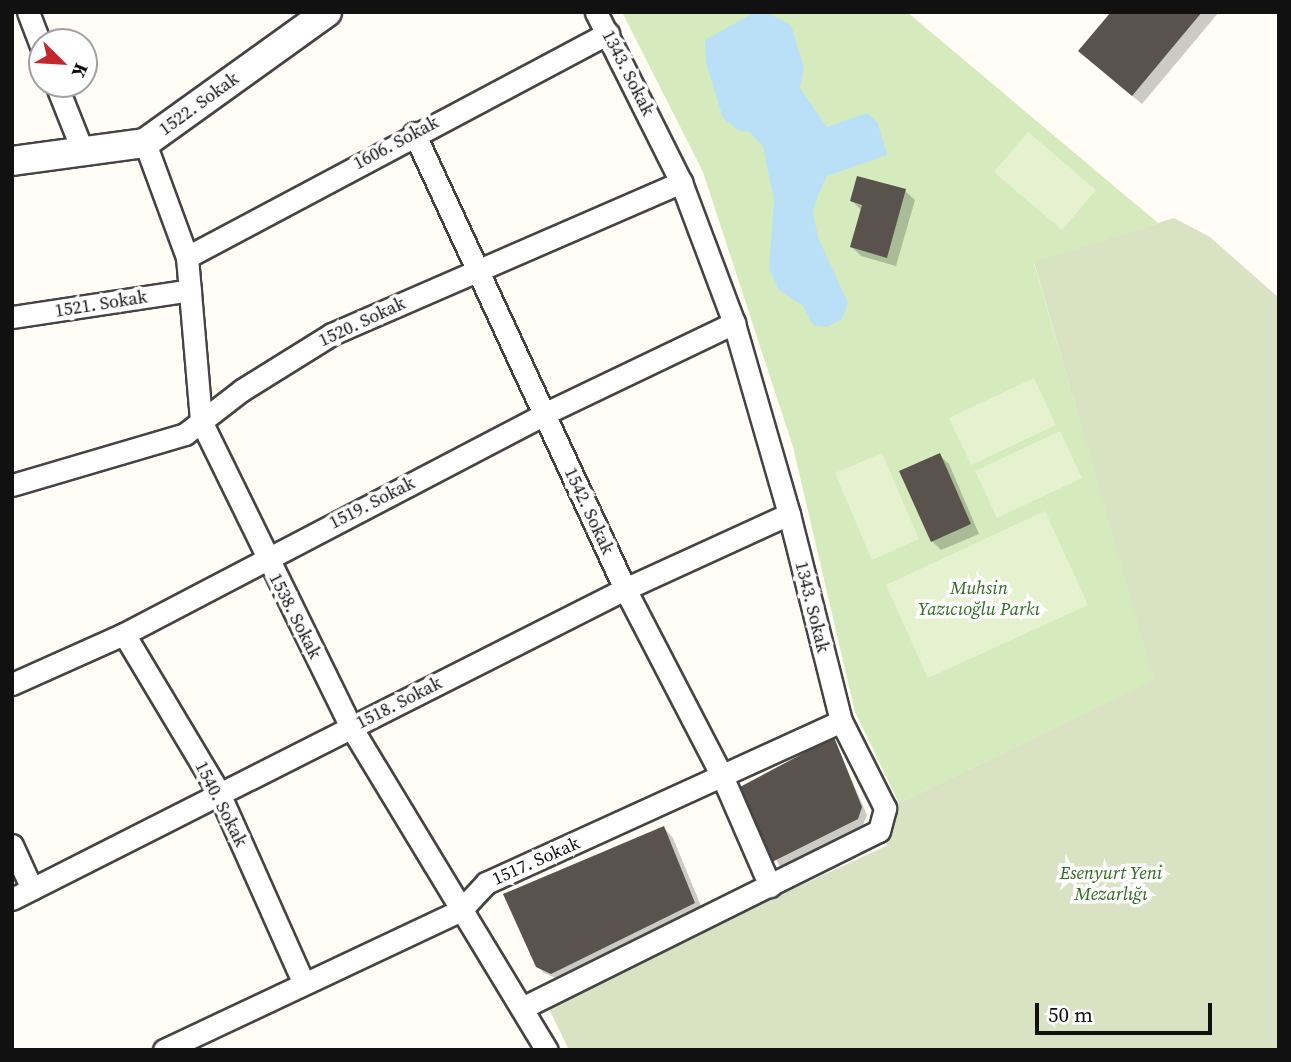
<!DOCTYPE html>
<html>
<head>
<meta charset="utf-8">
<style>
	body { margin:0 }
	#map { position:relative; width:1291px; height:1062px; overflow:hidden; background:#fffdf5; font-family:"Source Serif 4",serif }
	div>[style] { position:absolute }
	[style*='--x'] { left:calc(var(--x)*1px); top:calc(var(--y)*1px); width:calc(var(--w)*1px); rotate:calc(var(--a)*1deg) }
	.green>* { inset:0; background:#d5ebbd }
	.cemetery>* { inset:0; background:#d9e3c4 }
	.pitch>* { inset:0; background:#e6f2cf }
	.water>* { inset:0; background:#b9e0f7 }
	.shadow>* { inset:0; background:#0003 }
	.building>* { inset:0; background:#5a524d }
	.roads { filter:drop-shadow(2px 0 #444) drop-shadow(-2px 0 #444) drop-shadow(0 2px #444) drop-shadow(0 -2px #444) }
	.minor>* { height:21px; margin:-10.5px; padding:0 10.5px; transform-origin:10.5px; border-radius:10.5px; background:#fff }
	.tertiary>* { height:28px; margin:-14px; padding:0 14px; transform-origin:14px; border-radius:14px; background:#fff }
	span { translate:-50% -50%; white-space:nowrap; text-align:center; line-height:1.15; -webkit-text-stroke:7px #fff; paint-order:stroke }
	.street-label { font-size:18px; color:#111 }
	.park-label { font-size:18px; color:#2f6b1f; font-style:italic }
	.frame { position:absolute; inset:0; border:14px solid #111; pointer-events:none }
	.north { position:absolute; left:28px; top:28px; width:70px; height:70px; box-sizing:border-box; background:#fff; border:2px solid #a0a0a0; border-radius:50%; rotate:114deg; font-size:19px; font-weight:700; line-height:28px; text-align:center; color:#111 }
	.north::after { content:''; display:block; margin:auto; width:24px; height:32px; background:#c4262e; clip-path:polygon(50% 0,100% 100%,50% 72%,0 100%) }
	.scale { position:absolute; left:1035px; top:1003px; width:177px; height:32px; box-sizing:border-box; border:4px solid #111; border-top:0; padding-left:9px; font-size:21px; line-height:24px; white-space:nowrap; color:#111; -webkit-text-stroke:5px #fff; paint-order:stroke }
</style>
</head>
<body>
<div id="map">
	<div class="green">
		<i style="clip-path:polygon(622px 12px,907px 12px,1158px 223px,1034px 263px,1155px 680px,899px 803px,855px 712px,793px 447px,703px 172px)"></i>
	</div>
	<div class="cemetery">
		<i style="clip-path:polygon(1174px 218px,1210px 237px,1279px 298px,1279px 1050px,569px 1050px,546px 1003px,886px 846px,899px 803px,1154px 680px,1034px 262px)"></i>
	</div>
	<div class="pitch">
		<i style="clip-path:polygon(1028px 132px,1096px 190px,1062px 230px,994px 172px)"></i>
		<i style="clip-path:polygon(1034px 378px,1056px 425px,971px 465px,949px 418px)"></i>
		<i style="clip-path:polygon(1060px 431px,1082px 478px,997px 518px,975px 471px)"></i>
		<i style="clip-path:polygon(882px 453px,919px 539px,872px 560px,835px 473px)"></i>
		<i style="clip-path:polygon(1045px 511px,1088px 605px,928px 678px,886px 585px)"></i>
	</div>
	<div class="water">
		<i style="clip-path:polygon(755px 12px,766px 12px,791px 25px,804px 68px,800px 88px,827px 127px,867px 113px,878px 123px,887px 155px,827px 176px,819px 193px,813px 212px,818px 237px,848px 303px,842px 319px,827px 327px,813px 325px,803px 306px,779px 290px,769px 269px,774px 200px,763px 146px,749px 132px,738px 130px,723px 118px,706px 63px,705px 40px)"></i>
	</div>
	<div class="shadow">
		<i style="clip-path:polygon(1113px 12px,1219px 12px,1142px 104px,1090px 60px)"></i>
		<i style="clip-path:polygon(905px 191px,915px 200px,896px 266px,861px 256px,852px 247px,862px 211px,852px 201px)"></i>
		<i style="clip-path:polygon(939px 455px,949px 464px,979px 534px,941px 550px,932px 541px)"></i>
		<i style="clip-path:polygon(834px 739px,867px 815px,863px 825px,780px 867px,741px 789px)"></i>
		<i style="clip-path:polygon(664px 828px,673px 838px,704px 913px,558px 979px,544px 973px,537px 966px)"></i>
	</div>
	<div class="building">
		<i style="clip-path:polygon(1111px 12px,1202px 12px,1132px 96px,1078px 51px)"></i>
		<i style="clip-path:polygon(857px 176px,906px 189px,887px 258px,850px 247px,862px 205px,850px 201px)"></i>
		<i style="clip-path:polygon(940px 453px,971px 524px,931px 542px,899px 471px)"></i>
		<i style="clip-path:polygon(834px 737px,862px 807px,858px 819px,772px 862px,738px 788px)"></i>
		<i style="clip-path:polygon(664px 826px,695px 903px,551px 974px,536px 967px,503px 894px)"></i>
	</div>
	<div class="roads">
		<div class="minor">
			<i style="--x:28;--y:12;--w:39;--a:69"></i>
			<i style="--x:56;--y:84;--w:73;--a:68.3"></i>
			<i style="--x:414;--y:133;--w:502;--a:65.17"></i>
			<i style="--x:625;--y:589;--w:213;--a:62.6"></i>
			<i style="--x:723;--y:778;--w:118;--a:66.5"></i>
			<i style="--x:145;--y:143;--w:121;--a:69.8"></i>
			<i style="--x:187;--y:257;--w:165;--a:85.1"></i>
			<i style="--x:201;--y:421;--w:341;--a:63.9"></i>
			<i style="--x:351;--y:727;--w:378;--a:58.8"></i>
			<i style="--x:187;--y:257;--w:477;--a:-28"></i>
			<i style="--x:12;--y:317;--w:180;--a:-8.6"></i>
			<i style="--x:12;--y:485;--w:180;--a:-16.4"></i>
			<i style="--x:185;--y:434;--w:72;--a:-37.7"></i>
			<i style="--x:242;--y:390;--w:106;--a:-31.9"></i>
			<i style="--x:332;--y:334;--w:381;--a:-23.5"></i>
			<i style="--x:124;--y:634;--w:185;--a:59.1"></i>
			<i style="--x:219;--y:793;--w:207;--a:66"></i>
			<i style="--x:12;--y:684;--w:123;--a:-24.1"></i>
			<i style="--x:124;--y:634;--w:474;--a:-27.6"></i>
			<i style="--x:544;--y:414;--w:211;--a:-25.6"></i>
			<i style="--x:12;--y:845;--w:48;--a:65.6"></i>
			<i style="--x:12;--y:899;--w:687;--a:-26.83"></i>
			<i style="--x:625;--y:589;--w:180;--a:-24.6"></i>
			<i style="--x:524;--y:1007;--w:396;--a:-26.4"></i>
			<i style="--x:879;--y:831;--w:24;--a:-75"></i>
			<i style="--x:885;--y:808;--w:97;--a:-116.8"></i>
			<i style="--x:841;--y:721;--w:213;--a:-104.1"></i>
			<i style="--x:789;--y:514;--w:199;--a:-106.1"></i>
			<i style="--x:734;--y:323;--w:151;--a:-110.6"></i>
			<i style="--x:681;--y:182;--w:190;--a:-116.6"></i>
			<i style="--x:164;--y:1050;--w:328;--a:-25.2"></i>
			<i style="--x:461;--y:910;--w:37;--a:-47"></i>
			<i style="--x:486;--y:883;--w:390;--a:-24.5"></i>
		</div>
		<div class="tertiary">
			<i style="--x:12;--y:161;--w:134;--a:-7.7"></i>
			<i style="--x:145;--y:143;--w:224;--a:-35.7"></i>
		</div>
	</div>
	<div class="street-label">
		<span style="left:628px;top:73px;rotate:63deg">1343. Sokak</span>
		<span style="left:199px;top:104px;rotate:-36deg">1522. Sokak</span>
		<span style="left:396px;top:143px;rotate:-28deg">1606. Sokak</span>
		<span style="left:101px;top:304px;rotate:-9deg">1521. Sokak</span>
		<span style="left:362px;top:322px;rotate:-25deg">1520. Sokak</span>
		<span style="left:372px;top:503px;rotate:-27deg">1519. Sokak</span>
		<span style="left:589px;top:511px;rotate:65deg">1542. Sokak</span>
		<span style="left:812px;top:607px;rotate:76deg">1343. Sokak</span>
		<span style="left:295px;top:616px;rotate:63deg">1538. Sokak</span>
		<span style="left:399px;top:703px;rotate:-27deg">1518. Sokak</span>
		<span style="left:221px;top:804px;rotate:63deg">1540. Sokak</span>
		<span style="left:536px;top:861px;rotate:-24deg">1517. Sokak</span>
	</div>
	<div class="park-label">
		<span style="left:979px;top:599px">Muhsin<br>Yazıcıoğlu Parkı</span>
		<span style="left:1111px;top:884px">Esenyurt Yeni<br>Mezarlığı</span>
	</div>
	<div class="frame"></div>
	<div class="north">K</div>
	<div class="scale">50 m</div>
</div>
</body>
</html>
